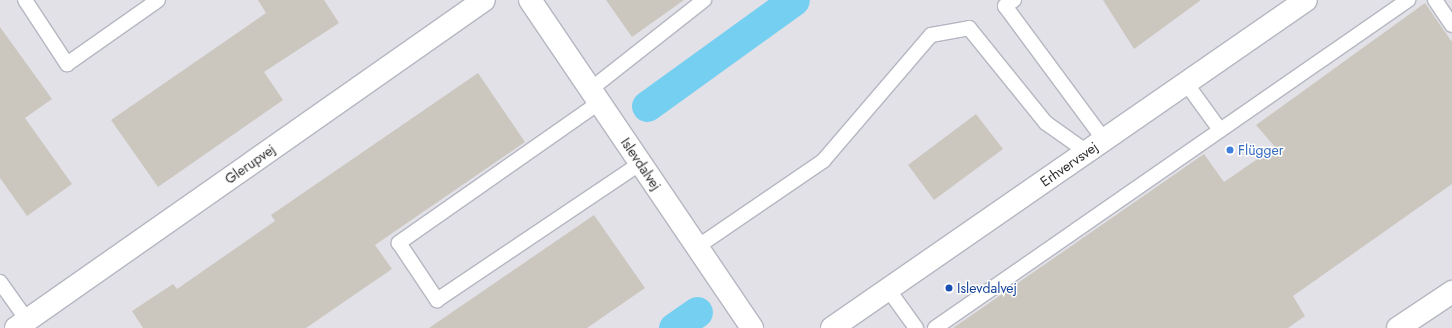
<!DOCTYPE html>
<html>
<head>
<meta charset="utf-8">
<style>
	body { margin:0 }
	#map { position:relative; width:1452px; height:328px; overflow:hidden; background:#efe9e1; font-family:Jost,sans-serif }
	div>[style] { position:absolute }
	[style*='--x'] { left:calc(var(--x)*1px); top:calc(var(--y)*1px); width:calc(var(--w)*1px); rotate:calc(var(--a)*1deg) }
	.industrial>* { inset:0; background:#e3e1e8 }
	.canal>* { height:31px; margin:-15.5px; padding:0 15.5px; transform-origin:15.5px; border-radius:15.5px; background:#75cff0 }
	.building>* { inset:0; background:#cbc7bf }
	.roads { filter:drop-shadow(1px 0 #b4b7c1) drop-shadow(-1px 0 #b4b7c1) drop-shadow(0 1px #b4b7c1) drop-shadow(0 -1px #b4b7c1) }
	.service>* { height:14px; margin:-7px; padding:0 7px; transform-origin:7px; border-radius:7px; background:#fff }
	.minor>* { height:22px; margin:-11px; padding:0 11px; transform-origin:11px; border-radius:11px; background:#fff }
	.tertiary>* { height:22px; margin:-11px; padding:0 11px; transform-origin:11px; border-radius:11px; background:#fff }
	.dots>* { width:11px; height:11px; translate:-50% -50%; box-sizing:border-box; border:2px solid #fff; border-radius:50% }
	span { translate:-50% -50%; white-space:nowrap; text-align:center; line-height:1.15; -webkit-text-stroke:3px #fff; paint-order:stroke }
	.shop-label { font-size:14px; color:#366cbe }
	.left { translate:0 -50%; text-align:left }
	.street-label { font-size:14px; color:#2e2e2e }
	.transit-label { font-size:14px; color:#164399 }
</style>
</head>
<body>
<div id="map">
	<div class="industrial">
		<i style="clip-path:polygon(0 0,1452px 0,1452px 328px,0 328px)"></i>
	</div>
	<div class="canal">
		<i style="--x:647;--y:106;--w:181;--a:-35.8"></i>
		<i style="--x:674;--y:328;--w:28;--a:-35"></i>
	</div>
	<div class="building">
		<i style="clip-path:polygon(258px 0,324px 0,339px 23px,264px 72px,283px 100px,158px 187px,111px 120px,266px 13px)"></i>
		<i style="clip-path:polygon(606px 0,684px 0,632px 37px)"></i>
		<i style="clip-path:polygon(1103px 0,1201px 0,1134px 49px)"></i>
		<i style="clip-path:polygon(1425px 3px,1452px 42px,1452px 184px,1293px 296px,1305px 316px,1288px 328px,953px 328px,1204px 154px,1224px 182px,1275px 147px,1256px 125px)"></i>
		<i style="clip-path:polygon(0 27px,52px 99px,25px 118px,72px 184px,27px 216px,0 178px)"></i>
		<i style="clip-path:polygon(478px 73px,525px 142px,375px 245px,392px 269px,306px 328px,143px 328px,132px 311px,173px 284px,177px 289px,275px 221px,271px 215px)"></i>
		<i style="clip-path:polygon(976px 114px,1003px 149px,934px 200px,908px 165px)"></i>
		<i style="clip-path:polygon(594px 215px,645px 288px,587px 328px,429px 328px)"></i>
	</div>
	<div class="roads">
		<div class="service">
			<i style="--x:25;--y:0;--w:77;--a:56.7"></i>
			<i style="--x:67;--y:64;--w:111;--a:-35.1"></i>
			<i style="--x:1014;--y:0;--w:11;--a:146"></i>
			<i style="--x:1005;--y:6;--w:167;--a:53.5"></i>
			<i style="--x:1435;--y:0;--w:30;--a:56"></i>
			<i style="--x:1186;--y:83;--w:58;--a:54.1"></i>
			<i style="--x:591;--y:89;--w:144;--a:-38.2"></i>
			<i style="--x:600;--y:102;--w:246;--a:145"></i>
			<i style="--x:399;--y:243;--w:69;--a:56.3"></i>
			<i style="--x:437;--y:300;--w:246;--a:-33.9"></i>
			<i style="--x:697;--y:247;--w:153;--a:-34.3"></i>
			<i style="--x:823;--y:161;--w:166;--a:-49.4"></i>
			<i style="--x:931;--y:35;--w:39;--a:-10"></i>
			<i style="--x:969;--y:28;--w:122;--a:51"></i>
			<i style="--x:1046;--y:123;--w:50;--a:35.3"></i>
			<i style="--x:0;--y:282;--w:47;--a:54.6"></i>
			<i style="--x:888;--y:289;--w:48;--a:54.3"></i>
			<i style="--x:935;--y:328;--w:576;--a:-34.74"></i>
		</div>
		<div class="minor">
			<i style="--x:16;--y:328;--w:571;--a:-35.02"></i>
			<i style="--x:832;--y:328;--w:576;--a:-34.68"></i>
			<i style="--x:1398;--y:328;--w:65;--a:-33.7"></i>
		</div>
		<div class="tertiary">
			<i style="--x:530;--y:0;--w:396;--a:55.9"></i>
		</div>
	</div>
	<div class="dots">
		<i style="left:1230px;top:150px;background:#3f7fe0"></i>
		<i style="left:949px;top:288px;background:#1a4fb4"></i>
	</div>
	<div class="shop-label">
		<span class="left" style="left:1238px;top:150px">Flügger</span>
	</div>
	<div class="street-label">
		<span style="left:250px;top:164px;rotate:-35deg">Glerupvej</span>
		<span style="left:641px;top:164px;rotate:56deg">Islevdalvej</span>
		<span style="left:1069px;top:164px;rotate:-35deg">Erhvervsvej</span>
	</div>
	<div class="transit-label">
		<span class="left" style="left:957px;top:288px">Islevdalvej</span>
	</div>
</div>
</body>
</html>
